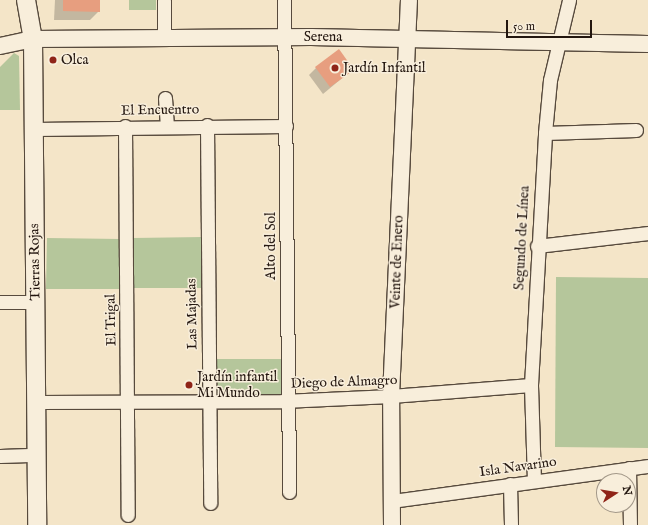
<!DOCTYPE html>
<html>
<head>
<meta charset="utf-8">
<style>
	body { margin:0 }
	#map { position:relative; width:648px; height:525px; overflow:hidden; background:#f4e5c8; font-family:"IM FELL English",serif }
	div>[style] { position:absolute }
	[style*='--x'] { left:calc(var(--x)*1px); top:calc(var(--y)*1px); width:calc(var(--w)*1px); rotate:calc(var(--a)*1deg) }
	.green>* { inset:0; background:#b5c69b }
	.shadow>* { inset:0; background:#0003 }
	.building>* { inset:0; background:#e79e7f }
	.roads { filter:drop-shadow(1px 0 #574a3d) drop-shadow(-1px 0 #574a3d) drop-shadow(0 1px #574a3d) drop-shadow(0 -1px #574a3d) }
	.minor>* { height:13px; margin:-6.5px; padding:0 6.5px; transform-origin:6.5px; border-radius:6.5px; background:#f8eedb }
	.tertiary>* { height:16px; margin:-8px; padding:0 8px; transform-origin:8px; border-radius:8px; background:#f8eedb }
	.secondary>* { height:18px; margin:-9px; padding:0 9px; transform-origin:9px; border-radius:9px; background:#f8eedb }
	.dots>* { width:11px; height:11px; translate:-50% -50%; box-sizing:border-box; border:2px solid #f8eedb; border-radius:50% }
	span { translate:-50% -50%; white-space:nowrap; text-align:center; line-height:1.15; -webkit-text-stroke:3px #f8eedb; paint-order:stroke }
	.street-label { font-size:14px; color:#23160f }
	.poi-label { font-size:14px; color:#23160f }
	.left { translate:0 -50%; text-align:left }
	.north { position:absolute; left:596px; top:473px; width:40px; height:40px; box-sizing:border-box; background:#f8eedb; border:1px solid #a39889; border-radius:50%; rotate:78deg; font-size:11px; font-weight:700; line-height:16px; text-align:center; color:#23160f }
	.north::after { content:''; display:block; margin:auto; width:14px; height:18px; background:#8f2418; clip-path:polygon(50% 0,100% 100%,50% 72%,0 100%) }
	.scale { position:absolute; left:506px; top:20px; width:86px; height:18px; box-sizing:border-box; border:2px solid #23160f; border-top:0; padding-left:5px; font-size:12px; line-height:14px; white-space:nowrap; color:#23160f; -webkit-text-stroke:3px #f8eedb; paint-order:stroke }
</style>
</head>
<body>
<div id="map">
	<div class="green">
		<i style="clip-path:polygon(129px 0,156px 0,156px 10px,129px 10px)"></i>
		<i style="clip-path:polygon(14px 53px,19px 56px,20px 110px,0 110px,0 67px)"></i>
		<i style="clip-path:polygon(203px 237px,203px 288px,133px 288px,133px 238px)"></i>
		<i style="clip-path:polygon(47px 238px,120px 239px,120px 289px,46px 289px)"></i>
		<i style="clip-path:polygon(556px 277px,648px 278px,648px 448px,555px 447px)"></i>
		<i style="clip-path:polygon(212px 359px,282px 359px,283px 394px,212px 396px)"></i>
	</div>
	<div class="shadow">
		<i style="clip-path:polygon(55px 0,99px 0,99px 11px,90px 20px,54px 20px)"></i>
		<i style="clip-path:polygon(316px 68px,353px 69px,323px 94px,309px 75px)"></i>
	</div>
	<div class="building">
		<i style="clip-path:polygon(63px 0,100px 0,100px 12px,63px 11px)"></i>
		<i style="clip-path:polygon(339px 49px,354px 70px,330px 87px,315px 67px)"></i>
	</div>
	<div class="roads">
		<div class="minor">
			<i style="--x:284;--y:0;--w:492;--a:89.4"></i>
			<i style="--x:164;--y:38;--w:38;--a:-90"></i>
			<i style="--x:165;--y:98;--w:28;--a:86"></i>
			<i style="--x:207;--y:125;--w:378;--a:89.5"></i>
			<i style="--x:125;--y:126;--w:389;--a:89.6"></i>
			<i style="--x:34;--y:129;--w:252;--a:-0.7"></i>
			<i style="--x:545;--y:133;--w:91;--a:-1.9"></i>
			<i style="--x:537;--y:246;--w:112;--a:-6.7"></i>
			<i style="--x:0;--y:302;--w:36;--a:0"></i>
			<i style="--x:37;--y:402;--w:246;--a:-0.2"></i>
			<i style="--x:283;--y:401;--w:108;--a:-2.7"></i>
			<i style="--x:391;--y:396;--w:140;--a:-4.5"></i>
			<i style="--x:0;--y:456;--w:37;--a:-2"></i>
			<i style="--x:629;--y:468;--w:57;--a:89"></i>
			<i style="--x:534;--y:481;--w:96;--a:-91.8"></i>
			<i style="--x:531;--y:385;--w:252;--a:-86.8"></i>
			<i style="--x:545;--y:133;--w:53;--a:-84.6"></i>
			<i style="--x:550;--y:80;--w:82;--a:-76.6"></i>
			<i style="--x:510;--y:484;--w:41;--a:88.6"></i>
			<i style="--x:392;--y:501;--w:258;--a:-7.8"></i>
		</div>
		<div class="tertiary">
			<i style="--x:0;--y:46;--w:34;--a:-12"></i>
			<i style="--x:33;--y:39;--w:278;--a:-0.4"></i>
			<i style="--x:311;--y:37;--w:337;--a:1.2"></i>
			<i style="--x:392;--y:525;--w:129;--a:-90.4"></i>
			<i style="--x:391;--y:396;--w:396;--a:-87.4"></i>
		</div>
		<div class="secondary">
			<i style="--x:26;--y:0;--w:40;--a:80"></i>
			<i style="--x:33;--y:39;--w:486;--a:89.5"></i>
		</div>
	</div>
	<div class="dots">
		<i style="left:53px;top:60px;background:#8f2418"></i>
		<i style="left:335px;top:68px;background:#8f2418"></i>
		<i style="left:189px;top:385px;background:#8f2418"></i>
	</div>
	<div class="street-label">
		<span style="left:323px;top:37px">Serena</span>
		<span style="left:160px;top:110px;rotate:-1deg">El Encuentro</span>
		<span style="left:522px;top:238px;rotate:-87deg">Segundo de Línea</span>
		<span style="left:271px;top:246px;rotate:-90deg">Alto del Sol</span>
		<span style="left:35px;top:262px;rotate:-91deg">Tierras Rojas</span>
		<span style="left:397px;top:262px;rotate:-88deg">Veinte de Enero</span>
		<span style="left:192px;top:314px;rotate:-91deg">Las Majadas</span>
		<span style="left:111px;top:320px;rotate:-91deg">El Trigal</span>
		<span style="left:344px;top:382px;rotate:-2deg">Diego de Almagro</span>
		<span style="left:518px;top:467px;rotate:-8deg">Isla Navarino</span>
	</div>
	<div class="poi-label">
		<span class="left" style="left:61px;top:60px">Olca</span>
		<span class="left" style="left:343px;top:68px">Jardín Infantil</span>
		<span class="left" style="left:197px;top:385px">Jardín infantil<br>Mi Mundo</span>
	</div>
	<div class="north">N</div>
	<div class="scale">50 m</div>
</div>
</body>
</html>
